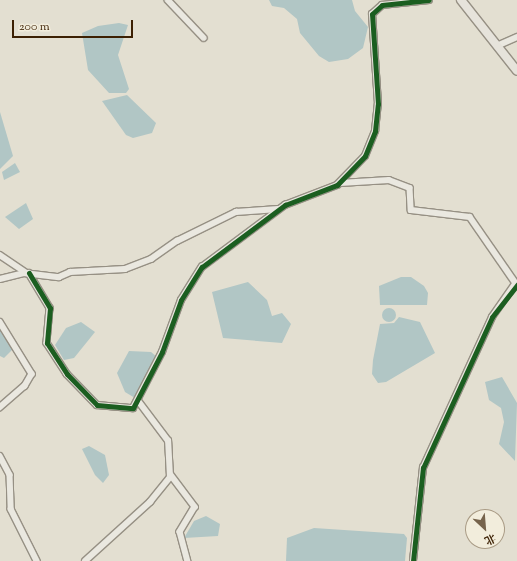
<!DOCTYPE html>
<html>
<head>
<meta charset="utf-8">
<style>
	body { margin:0 }
	#map { position:relative; width:517px; height:561px; overflow:hidden; background:#e3dfd1; font-family:"Sorts Mill Goudy","Noto Serif SC",serif }
	div>[style] { position:absolute }
	[style*='--x'] { left:calc(var(--x)*1px); top:calc(var(--y)*1px); width:calc(var(--w)*1px); rotate:calc(var(--a)*1deg) }
	.water>* { inset:0; background:#b1c6c5 }
	.round { border-radius:50% }
	.roads { filter:drop-shadow(1px 0 #969084) drop-shadow(-1px 0 #969084) drop-shadow(0 1px #969084) drop-shadow(0 -1px #969084) }
	.minor>* { height:5.5px; margin:-2.75px; padding:0 2.75px; transform-origin:2.75px; border-radius:2.75px; background:#eae8e0 }
	.highway>* { height:8px; margin:-4px; padding:0 4px; transform-origin:4px; border-radius:4px; background:#e6e3db }
	.cycleway>* { height:5px; margin:-2.5px; padding:0 2.5px; transform-origin:2.5px; border-radius:2.5px; background:#1b5e20 }
	span { translate:-50% -50%; white-space:nowrap; text-align:center; line-height:1.15; -webkit-text-stroke:3px #f2eddc; paint-order:stroke }
	.north { position:absolute; left:465px; top:509px; width:40px; height:40px; box-sizing:border-box; background:#f2eddc; border:1px solid #a99b85; border-radius:50%; rotate:154deg; font-size:11px; font-weight:700; line-height:16px; text-align:center; color:#3c2003 }
	.north::after { content:''; display:block; margin:auto; width:14px; height:18px; background:#76634b; clip-path:polygon(50% 0,100% 100%,50% 72%,0 100%) }
	.scale { position:absolute; left:12px; top:20px; width:121px; height:18px; box-sizing:border-box; border:2px solid #3c2003; border-top:0; padding-left:5px; font-size:12px; line-height:14px; white-space:nowrap; color:#3c2003; -webkit-text-stroke:3px #f2eddc; paint-order:stroke }
</style>
</head>
<body>
<div id="map">
	<div class="water">
		<i style="clip-path:polygon(269px 0,352px 0,355px 11px,368px 27px,363px 48px,348px 59px,329px 62px,319px 56px,300px 33px,297px 19px,284px 8px,272px 6px)"></i>
		<i style="clip-path:polygon(119px 23px,128px 25px,118px 55px,129px 89px,126px 93px,109px 93px,88px 70px,82px 33px,98px 26px)"></i>
		<i style="clip-path:polygon(127px 95px,156px 123px,152px 133px,133px 138px,126px 135px,102px 101px)"></i>
		<i style="clip-path:polygon(0 112px,13px 156px,0 169px)"></i>
		<i style="clip-path:polygon(15px 163px,20px 172px,4px 180px,2px 172px)"></i>
		<i style="clip-path:polygon(26px 203px,33px 219px,19px 229px,5px 217px)"></i>
		<i style="clip-path:polygon(401px 277px,411px 277px,424px 286px,428px 293px,427px 305px,380px 305px,379px 286px)"></i>
		<i style="clip-path:polygon(248px 282px,267px 300px,272px 316px,282px 313px,291px 324px,282px 343px,223px 338px,212px 292px)"></i>
		<i class="round" style="left:382px;top:308px;width:14px;height:14px"></i>
		<i style="clip-path:polygon(399px 317px,420px 322px,435px 353px,386px 382px,378px 383px,372px 374px,373px 360px,380px 324px,394px 323px)"></i>
		<i style="clip-path:polygon(81px 322px,95px 332px,74px 358px,64px 360px,55px 345px,66px 328px)"></i>
		<i style="clip-path:polygon(0 328px,14px 348px,4px 358px,0 356px)"></i>
		<i style="clip-path:polygon(129px 351px,151px 352px,157px 357px,135px 398px,125px 392px,117px 373px)"></i>
		<i style="clip-path:polygon(502px 377px,517px 403px,515px 461px,499px 444px,504px 422px,501px 408px,489px 400px,485px 382px)"></i>
		<i style="clip-path:polygon(89px 446px,105px 455px,109px 475px,103px 483px,95px 475px,82px 449px)"></i>
		<i style="clip-path:polygon(206px 516px,220px 524px,218px 536px,184px 538px,194px 521px)"></i>
		<i style="clip-path:polygon(314px 528px,404px 534px,407px 538px,405px 561px,286px 561px,287px 538px)"></i>
	</div>
	<div class="roads">
		<div class="minor">
			<i style="--x:168;--y:0;--w:52;--a:46.5"></i>
			<i style="--x:497;--y:46;--w:22;--a:-24"></i>
			<i style="--x:340;--y:183;--w:49;--a:-3.5"></i>
			<i style="--x:389;--y:180;--w:22;--a:21"></i>
			<i style="--x:410;--y:188;--w:22;--a:87"></i>
			<i style="--x:411;--y:210;--w:59;--a:6.8"></i>
			<i style="--x:470;--y:217;--w:83;--a:55.3"></i>
			<i style="--x:0;--y:255;--w:32;--a:34"></i>
			<i style="--x:29;--y:273;--w:41;--a:59"></i>
			<i style="--x:50;--y:308;--w:35;--a:95"></i>
			<i style="--x:47;--y:343;--w:37;--a:57"></i>
			<i style="--x:67;--y:374;--w:43;--a:45.9"></i>
			<i style="--x:97;--y:405;--w:36;--a:5"></i>
			<i style="--x:133;--y:408;--w:63;--a:-62.6"></i>
			<i style="--x:162;--y:352;--w:55;--a:-69.9"></i>
			<i style="--x:181;--y:300;--w:39;--a:-58"></i>
			<i style="--x:202;--y:267;--w:104;--a:-36.8"></i>
			<i style="--x:285;--y:205;--w:56;--a:-21"></i>
			<i style="--x:337;--y:185;--w:40;--a:-46"></i>
			<i style="--x:365;--y:156;--w:27;--a:-68"></i>
			<i style="--x:375;--y:131;--w:27;--a:-84"></i>
			<i style="--x:378;--y:104;--w:90;--a:-93.8"></i>
			<i style="--x:372;--y:14;--w:13;--a:-42"></i>
			<i style="--x:382;--y:5;--w:47;--a:-6.1"></i>
			<i style="--x:0;--y:279;--w:25;--a:-14"></i>
			<i style="--x:24;--y:273;--w:35;--a:7"></i>
			<i style="--x:59;--y:277;--w:12;--a:-24"></i>
			<i style="--x:70;--y:272;--w:55;--a:-3.1"></i>
			<i style="--x:125;--y:269;--w:28;--a:-21"></i>
			<i style="--x:151;--y:259;--w:32;--a:-35"></i>
			<i style="--x:177;--y:241;--w:66;--a:-26.2"></i>
			<i style="--x:236;--y:212;--w:42;--a:-4.1"></i>
			<i style="--x:0;--y:322;--w:61;--a:58.4"></i>
			<i style="--x:32;--y:374;--w:14;--a:120"></i>
			<i style="--x:25;--y:386;--w:33;--a:139"></i>
			<i style="--x:0;--y:456;--w:21;--a:62"></i>
			<i style="--x:10;--y:475;--w:34;--a:88"></i>
			<i style="--x:11;--y:509;--w:58;--a:63.4"></i>
			<i style="--x:171;--y:475;--w:40;--a:53"></i>
			<i style="--x:195;--y:507;--w:29;--a:121"></i>
			<i style="--x:180;--y:532;--w:30;--a:75"></i>
			<i style="--x:85;--y:561;--w:88;--a:-42.2"></i>
			<i style="--x:150;--y:502;--w:32;--a:-51"></i>
			<i style="--x:170;--y:477;--w:36;--a:-93"></i>
			<i style="--x:168;--y:441;--w:50;--a:-126.9"></i>
			<i style="--x:413;--y:561;--w:94;--a:-83.9"></i>
			<i style="--x:423;--y:468;--w:166;--a:-65.4"></i>
			<i style="--x:492;--y:317;--w:40;--a:-55.1"></i>
		</div>
		<div class="highway">
			<i style="--x:461;--y:0;--w:90;--a:51.7"></i>
		</div>
	</div>
	<div class="cycleway">
		<i style="--x:29;--y:273;--w:41;--a:59"></i>
		<i style="--x:50;--y:308;--w:35;--a:95"></i>
		<i style="--x:47;--y:343;--w:37;--a:57"></i>
		<i style="--x:67;--y:374;--w:43;--a:45.9"></i>
		<i style="--x:97;--y:405;--w:36;--a:5"></i>
		<i style="--x:133;--y:408;--w:63;--a:-62.6"></i>
		<i style="--x:162;--y:352;--w:55;--a:-69.9"></i>
		<i style="--x:181;--y:300;--w:39;--a:-58"></i>
		<i style="--x:202;--y:267;--w:104;--a:-36.8"></i>
		<i style="--x:285;--y:205;--w:56;--a:-21"></i>
		<i style="--x:337;--y:185;--w:40;--a:-46"></i>
		<i style="--x:365;--y:156;--w:27;--a:-68"></i>
		<i style="--x:375;--y:131;--w:27;--a:-84"></i>
		<i style="--x:378;--y:104;--w:90;--a:-93.8"></i>
		<i style="--x:372;--y:14;--w:13;--a:-42"></i>
		<i style="--x:382;--y:5;--w:47;--a:-6.1"></i>
		<i style="--x:413;--y:561;--w:94;--a:-83.9"></i>
		<i style="--x:423;--y:468;--w:166;--a:-65.4"></i>
		<i style="--x:492;--y:317;--w:41;--a:-52"></i>
	</div>
	<div class="north">北</div>
	<div class="scale">200 m</div>
</div>
</body>
</html>
